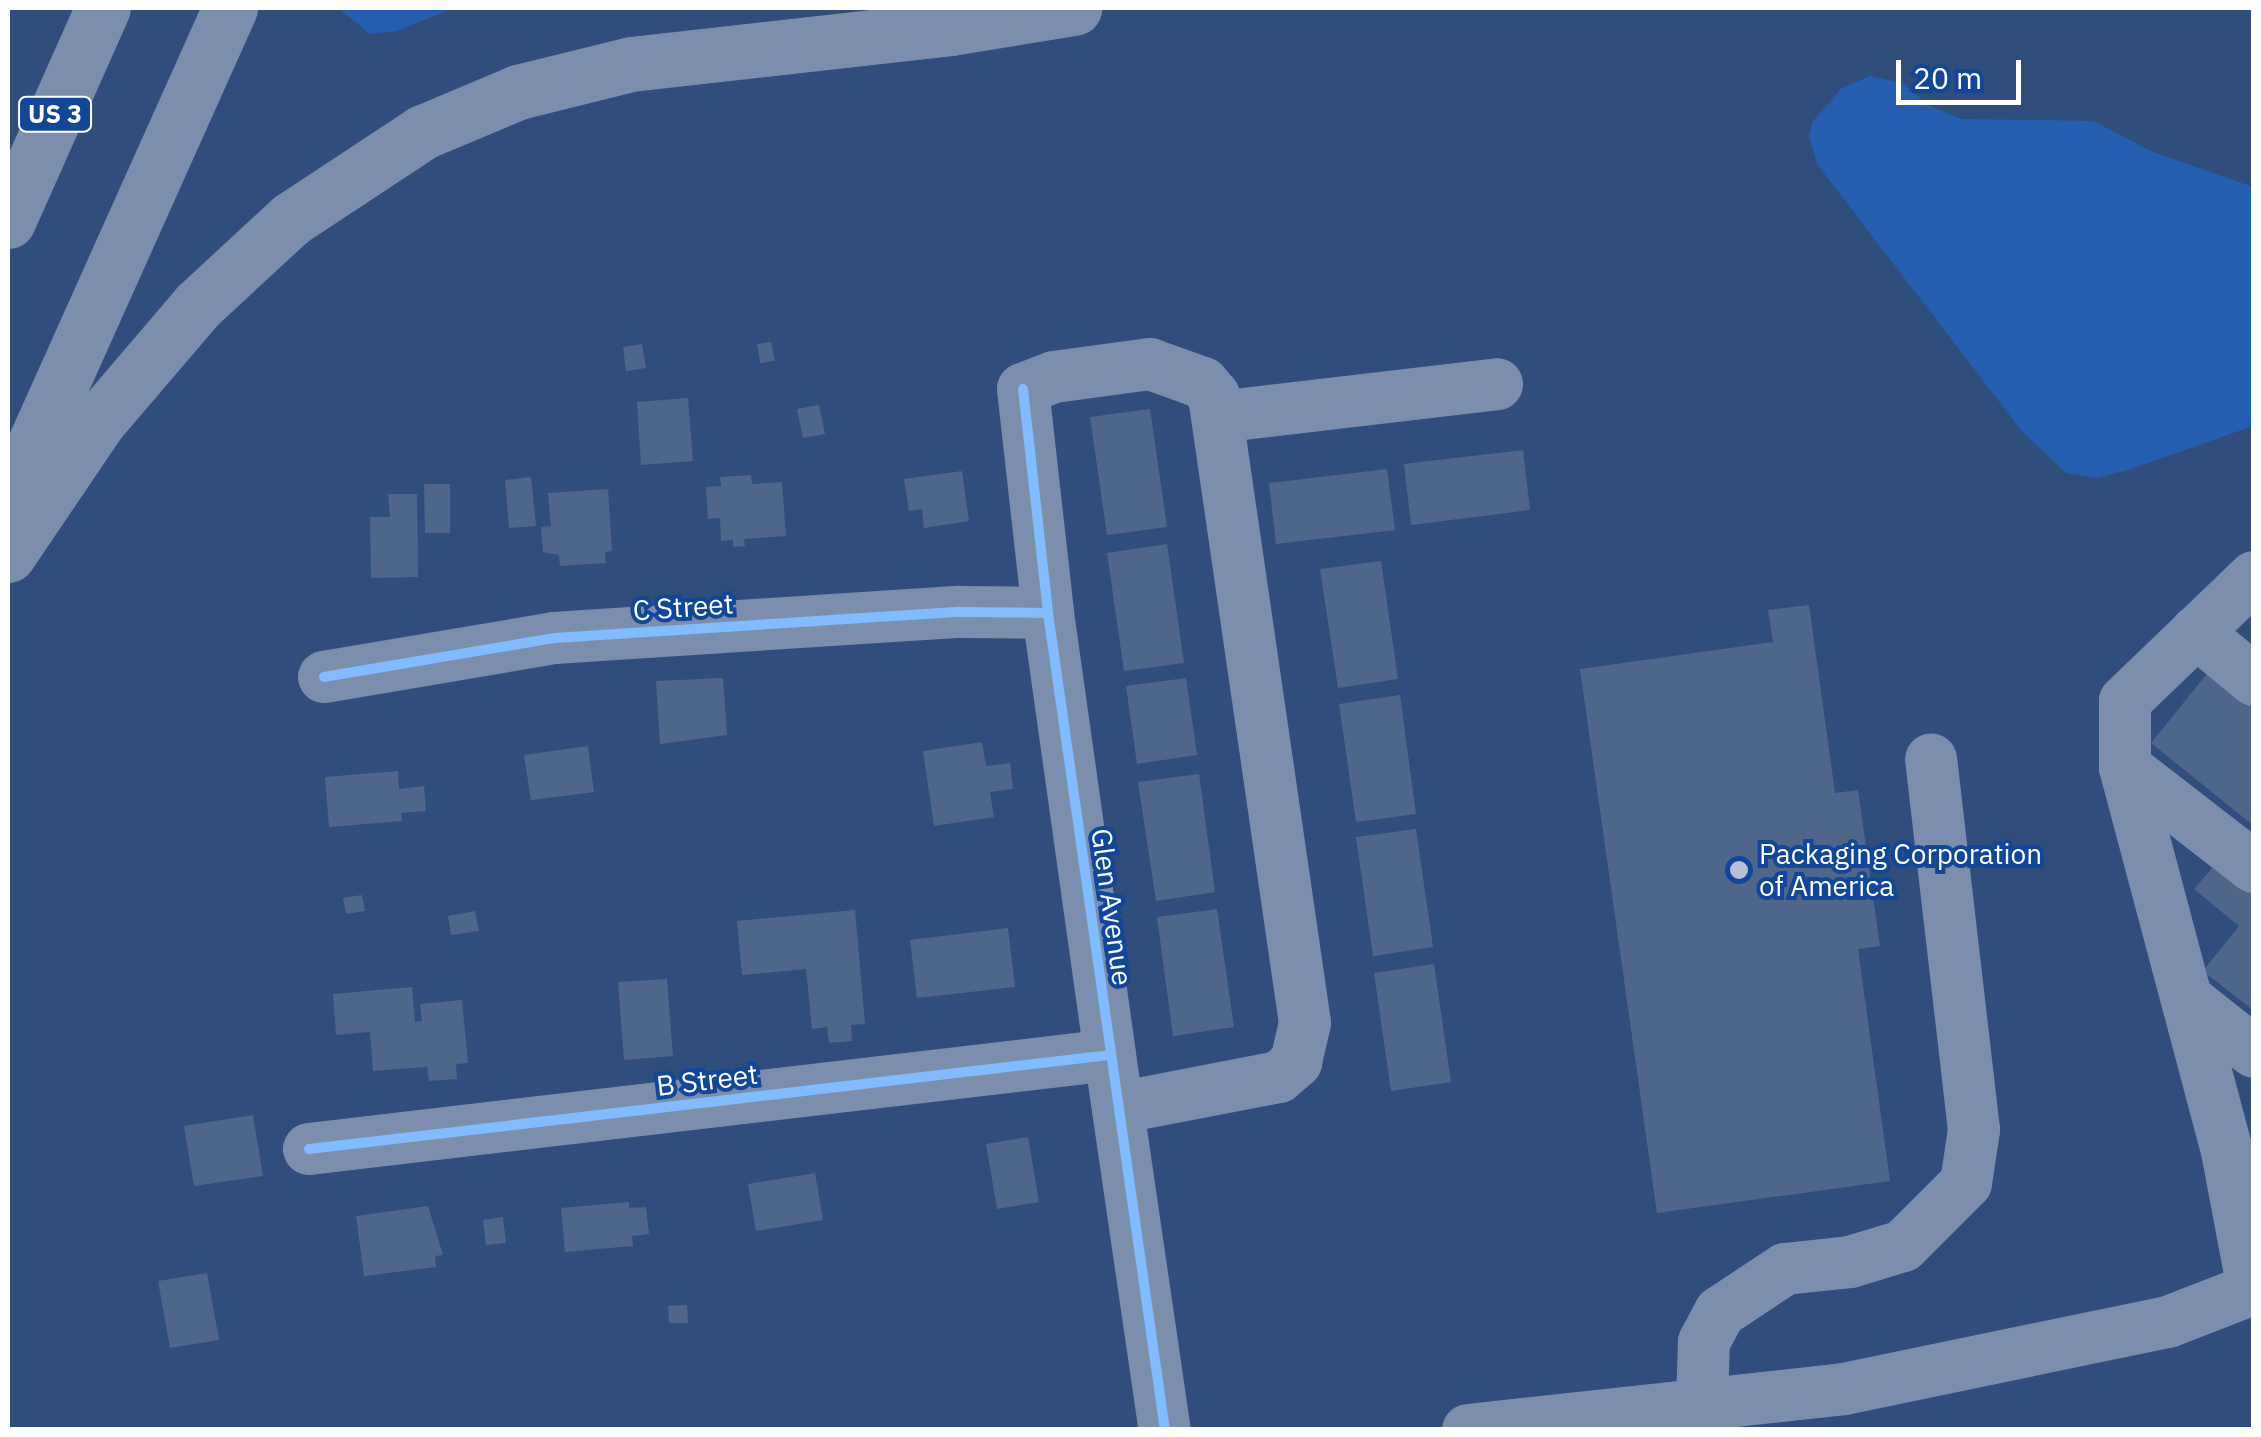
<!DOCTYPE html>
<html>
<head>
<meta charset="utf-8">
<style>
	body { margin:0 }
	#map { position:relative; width:2261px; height:1437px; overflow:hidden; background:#304e7c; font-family:"IBM Plex Sans",sans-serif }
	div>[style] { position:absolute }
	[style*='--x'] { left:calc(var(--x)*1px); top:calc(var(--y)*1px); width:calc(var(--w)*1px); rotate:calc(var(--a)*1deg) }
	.green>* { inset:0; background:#255eb1 }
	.building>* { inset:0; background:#4e668a }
	.minor>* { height:52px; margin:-26px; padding:0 26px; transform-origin:26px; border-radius:26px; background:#7b8fad }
	.highway>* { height:55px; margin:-27.5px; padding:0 27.5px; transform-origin:27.5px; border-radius:27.5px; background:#7b8fac }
	.cycleway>* { height:10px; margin:-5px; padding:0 5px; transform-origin:5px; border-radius:5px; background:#80bcff }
	.dots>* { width:28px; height:28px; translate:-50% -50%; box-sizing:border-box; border:5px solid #11479b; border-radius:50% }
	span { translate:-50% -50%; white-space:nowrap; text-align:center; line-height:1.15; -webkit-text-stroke:8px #11479b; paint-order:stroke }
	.shield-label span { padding:2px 8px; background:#11479b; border:2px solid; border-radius:8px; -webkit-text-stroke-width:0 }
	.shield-label { font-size:25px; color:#fff; font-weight:700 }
	.street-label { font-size:28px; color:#fff }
	.poi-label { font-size:28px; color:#fff }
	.left { translate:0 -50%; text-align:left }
	.frame { position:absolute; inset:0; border:10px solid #fff; pointer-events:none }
	.scale { position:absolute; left:1896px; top:60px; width:125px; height:45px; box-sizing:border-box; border:5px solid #fff; border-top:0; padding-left:12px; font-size:30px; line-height:35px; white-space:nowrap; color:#fff; -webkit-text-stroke:8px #11479b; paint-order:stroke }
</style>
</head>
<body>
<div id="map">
	<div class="green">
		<i style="clip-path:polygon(338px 8px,453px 8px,397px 31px,370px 34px)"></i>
		<i style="clip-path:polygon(1870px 76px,1903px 83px,1928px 105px,1961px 119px,2093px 121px,2153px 152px,2253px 187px,2253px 426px,2128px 470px,2097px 478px,2066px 473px,2021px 430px,1817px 164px,1809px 135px,1813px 121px,1842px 88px)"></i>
	</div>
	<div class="building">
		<i style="clip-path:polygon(771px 342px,775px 361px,760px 363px,757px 344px)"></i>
		<i style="clip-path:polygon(642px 344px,646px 368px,626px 371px,623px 347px)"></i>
		<i style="clip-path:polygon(688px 398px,693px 461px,641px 465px,637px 402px)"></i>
		<i style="clip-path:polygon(819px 405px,825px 434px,803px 438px,797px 409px)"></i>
		<i style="clip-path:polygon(1150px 409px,1167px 527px,1107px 535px,1090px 417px)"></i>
		<i style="clip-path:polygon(1523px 450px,1530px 510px,1411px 525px,1404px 464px)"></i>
		<i style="clip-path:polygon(1387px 469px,1395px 530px,1276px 544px,1269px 483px)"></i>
		<i style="clip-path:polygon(962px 471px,969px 521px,924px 528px,922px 509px,909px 511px,904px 479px)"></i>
		<i style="clip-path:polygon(751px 475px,752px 484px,782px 482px,786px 536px,744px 539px,745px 546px,733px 547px,733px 540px,721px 541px,720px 518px,708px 519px,706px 487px,721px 486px,720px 477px)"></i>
		<i style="clip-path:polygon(531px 477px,536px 526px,509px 528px,505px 480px)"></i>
		<i style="clip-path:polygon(424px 484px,450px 484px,450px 533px,425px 533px)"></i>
		<i style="clip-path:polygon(608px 489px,612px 551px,605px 552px,606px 563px,560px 566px,559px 555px,543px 552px,541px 527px,551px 526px,548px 493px)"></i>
		<i style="clip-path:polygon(388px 494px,417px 494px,418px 577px,371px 578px,370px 517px,390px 517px)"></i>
		<i style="clip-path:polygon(1167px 544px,1184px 663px,1124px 671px,1107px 553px)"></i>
		<i style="clip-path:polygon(1381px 561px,1398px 679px,1338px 688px,1320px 569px)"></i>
		<i style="clip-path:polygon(1809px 605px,1835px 793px,1858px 790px,1880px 946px,1858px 949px,1890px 1181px,1657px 1213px,1580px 669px,1773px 642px,1768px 610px)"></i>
		<i style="clip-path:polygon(2210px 670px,2254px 706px,2254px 826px,2151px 743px)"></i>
		<i style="clip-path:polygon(723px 678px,727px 735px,660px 744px,656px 681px)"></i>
		<i style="clip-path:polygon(1186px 678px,1197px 755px,1137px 764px,1126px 686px)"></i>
		<i style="clip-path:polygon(1400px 695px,1416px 814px,1356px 822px,1339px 704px)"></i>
		<i style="clip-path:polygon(982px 742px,986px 766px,1010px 763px,1013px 789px,990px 792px,994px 817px,934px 826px,923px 751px)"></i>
		<i style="clip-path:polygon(588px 746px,594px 792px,531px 800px,524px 755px)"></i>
		<i style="clip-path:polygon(398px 771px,399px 789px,424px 786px,426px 811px,401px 813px,402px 821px,329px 827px,325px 777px)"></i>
		<i style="clip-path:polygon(1199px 774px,1215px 892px,1156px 901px,1138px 782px)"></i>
		<i style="clip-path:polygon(1416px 829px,1433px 947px,1373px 956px,1356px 837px)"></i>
		<i style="clip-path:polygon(2218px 861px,2254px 890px,2254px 1011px,2203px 971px,2239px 926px,2194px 889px)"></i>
		<i style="clip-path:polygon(362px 895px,365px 911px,346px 914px,343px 898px)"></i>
		<i style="clip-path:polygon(1217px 909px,1234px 1027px,1173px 1036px,1157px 917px)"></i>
		<i style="clip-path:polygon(855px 910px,865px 1024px,851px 1025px,852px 1041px,829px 1043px,827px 1027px,812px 1029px,806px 969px,742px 975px,737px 921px)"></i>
		<i style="clip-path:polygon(475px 911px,479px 931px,451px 935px,448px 916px)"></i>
		<i style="clip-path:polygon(1008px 928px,1015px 987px,917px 998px,910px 940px)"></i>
		<i style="clip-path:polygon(1434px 964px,1451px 1082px,1391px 1091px,1374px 973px)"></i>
		<i style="clip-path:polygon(667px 979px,673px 1056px,624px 1060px,618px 982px)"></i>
		<i style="clip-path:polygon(412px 987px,415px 1022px,422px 1021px,420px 1004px,462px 1000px,468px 1063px,456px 1064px,457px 1079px,429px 1081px,427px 1067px,373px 1071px,370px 1032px,336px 1035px,333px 994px)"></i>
		<i style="clip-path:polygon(253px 1115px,263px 1176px,194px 1186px,184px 1126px)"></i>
		<i style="clip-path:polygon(1028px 1137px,1039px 1202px,997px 1209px,986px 1144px)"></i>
		<i style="clip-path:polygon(815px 1173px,823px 1220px,756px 1231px,748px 1184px)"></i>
		<i style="clip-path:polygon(629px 1202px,629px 1208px,646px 1207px,649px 1234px,632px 1236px,633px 1246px,565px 1252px,561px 1208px)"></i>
		<i style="clip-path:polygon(428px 1206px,443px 1255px,435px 1256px,436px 1267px,364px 1276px,356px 1216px)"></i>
		<i style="clip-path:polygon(503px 1217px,506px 1243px,486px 1245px,483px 1220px)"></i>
		<i style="clip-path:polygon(207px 1273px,219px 1340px,170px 1348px,158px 1281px)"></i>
		<i style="clip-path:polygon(687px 1305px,688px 1323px,669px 1323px,668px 1306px)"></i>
	</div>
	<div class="minor">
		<i style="--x:1218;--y:417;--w:281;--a:-6.7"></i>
		<i style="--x:2196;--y:632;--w:75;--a:39.6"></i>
		<i style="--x:324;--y:677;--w:233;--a:-9.6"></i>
		<i style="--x:554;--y:638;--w:406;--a:-3.7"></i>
		<i style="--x:959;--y:612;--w:89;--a:0.6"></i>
		<i style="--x:2125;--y:767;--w:163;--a:37.8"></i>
		<i style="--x:2187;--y:999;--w:85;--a:38.3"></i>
		<i style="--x:1118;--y:1108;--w:164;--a:-10.9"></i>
		<i style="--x:1279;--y:1077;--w:23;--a:-41"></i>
		<i style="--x:1296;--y:1062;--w:40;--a:-77"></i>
		<i style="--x:1305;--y:1023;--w:634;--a:-98.26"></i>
		<i style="--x:1214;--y:396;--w:17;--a:-130"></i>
		<i style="--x:1203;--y:383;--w:56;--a:-160.3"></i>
		<i style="--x:1150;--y:364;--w:97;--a:172.3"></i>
		<i style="--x:1054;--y:377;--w:33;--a:159"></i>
		<i style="--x:1023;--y:389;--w:225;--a:83.6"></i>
		<i style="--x:1048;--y:613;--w:446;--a:82"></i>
		<i style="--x:1110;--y:1055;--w:379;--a:81.7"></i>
		<i style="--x:309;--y:1149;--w:806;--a:-6.69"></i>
		<i style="--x:1702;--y:1404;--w:62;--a:-88.2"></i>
		<i style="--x:1704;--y:1342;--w:34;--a:-62"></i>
		<i style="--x:1720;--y:1312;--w:78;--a:-33.5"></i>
		<i style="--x:1785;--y:1269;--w:65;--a:-6.1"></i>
		<i style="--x:1850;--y:1262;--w:55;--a:-16.8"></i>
		<i style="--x:1903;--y:1246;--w:89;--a:-45"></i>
		<i style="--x:1966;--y:1183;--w:54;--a:-81.4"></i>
		<i style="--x:1974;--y:1130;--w:373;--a:-96.6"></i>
		<i style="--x:1468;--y:1430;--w:378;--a:-6.2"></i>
		<i style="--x:1844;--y:1389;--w:331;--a:-11.7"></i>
		<i style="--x:2168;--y:1322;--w:91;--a:-21.2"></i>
		<i style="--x:2253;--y:1289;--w:140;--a:-100.7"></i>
		<i style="--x:2227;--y:1151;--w:397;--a:-104.9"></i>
		<i style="--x:2125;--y:767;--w:66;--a:-90"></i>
		<i style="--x:2125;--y:701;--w:179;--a:-43.9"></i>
	</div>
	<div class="highway">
		<i style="--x:8;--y:221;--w:233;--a:-66"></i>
		<i style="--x:8;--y:503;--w:543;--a:-65.84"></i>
		<i style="--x:8;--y:555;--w:161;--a:-55.9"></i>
		<i style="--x:98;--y:422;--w:154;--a:-49.5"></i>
		<i style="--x:198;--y:305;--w:127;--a:-42.8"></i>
		<i style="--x:291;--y:219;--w:158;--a:-33.4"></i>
		<i style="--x:423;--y:132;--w:103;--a:-22.8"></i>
		<i style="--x:518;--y:92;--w:116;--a:-13.9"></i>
		<i style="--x:631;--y:64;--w:321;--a:-6.4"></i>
		<i style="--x:950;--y:28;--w:126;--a:-9.2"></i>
	</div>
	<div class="cycleway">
		<i style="--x:1023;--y:389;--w:225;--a:83.6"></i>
		<i style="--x:1048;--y:613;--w:825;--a:81.85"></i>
		<i style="--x:324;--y:677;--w:233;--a:-9.6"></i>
		<i style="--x:554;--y:638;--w:406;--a:-3.7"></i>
		<i style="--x:959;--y:612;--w:89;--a:0.6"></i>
		<i style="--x:309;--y:1149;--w:806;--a:-6.69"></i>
	</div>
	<div class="dots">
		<i style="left:1739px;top:870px;background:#b7c1d1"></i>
	</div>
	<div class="shield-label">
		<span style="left:55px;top:114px">US 3</span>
	</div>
	<div class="street-label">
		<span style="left:683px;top:607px;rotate:-4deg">C Street</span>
		<span style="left:1112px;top:907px;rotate:82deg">Glen Avenue</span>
		<span style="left:707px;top:1080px;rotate:-7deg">B Street</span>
	</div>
	<div class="poi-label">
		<span class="left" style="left:1759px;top:870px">Packaging Corporation<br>of America</span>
	</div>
	<div class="frame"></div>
	<div class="scale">20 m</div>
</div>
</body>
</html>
